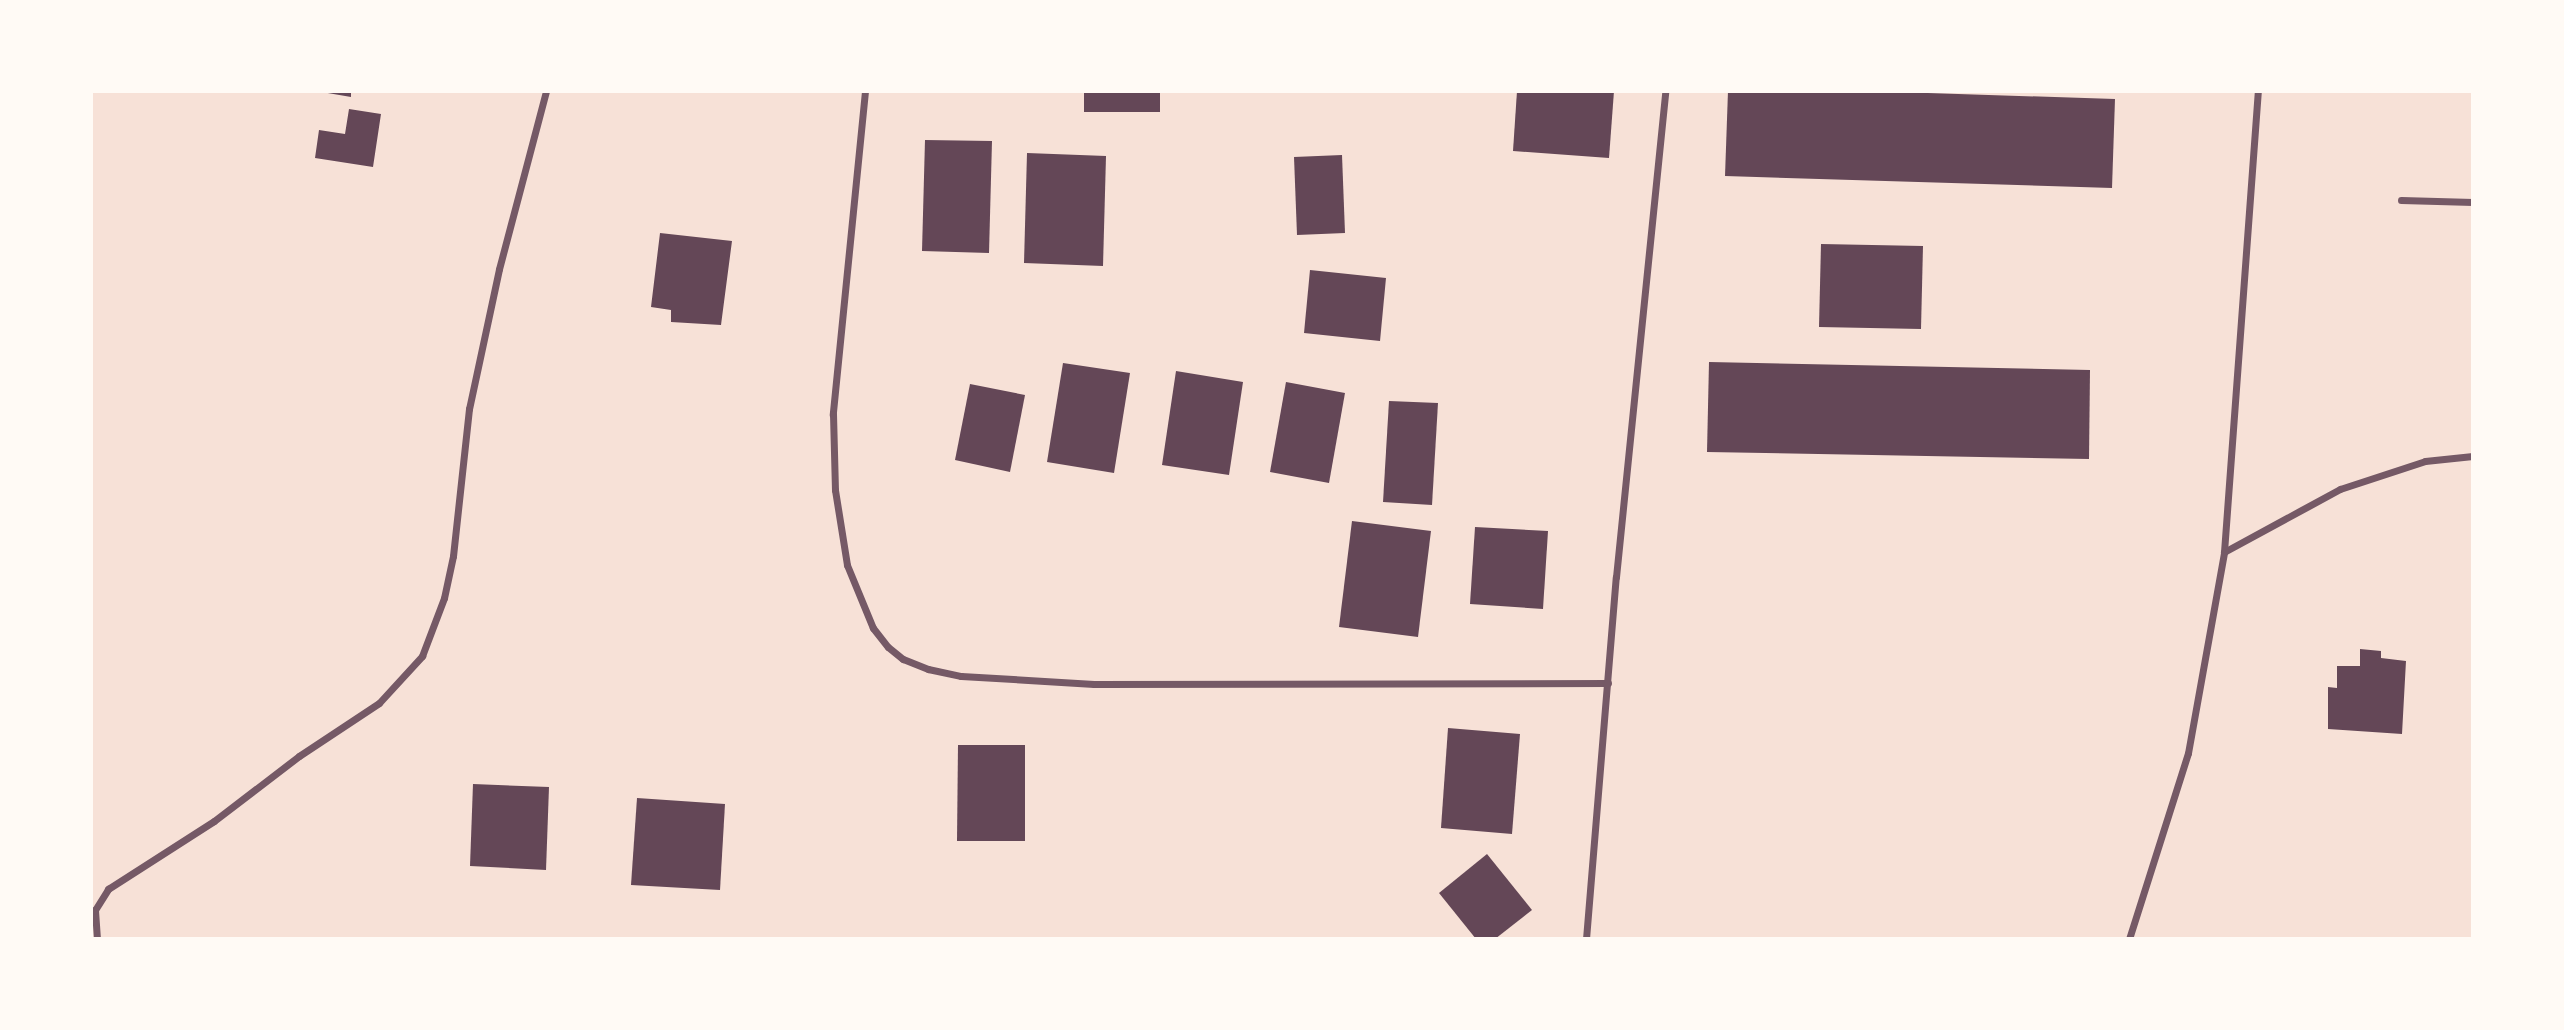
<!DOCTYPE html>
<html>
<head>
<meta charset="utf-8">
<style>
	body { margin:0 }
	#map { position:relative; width:2564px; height:1030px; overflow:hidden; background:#f7e1d7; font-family:Karla,sans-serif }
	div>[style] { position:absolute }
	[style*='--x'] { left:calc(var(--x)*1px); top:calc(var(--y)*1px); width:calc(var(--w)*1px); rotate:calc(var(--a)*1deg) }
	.building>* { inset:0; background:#644757 }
	.minor>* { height:7px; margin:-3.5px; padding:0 3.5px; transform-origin:3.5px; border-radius:3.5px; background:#755966 }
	span { translate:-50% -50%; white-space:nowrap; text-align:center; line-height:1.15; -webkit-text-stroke:5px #fffaf5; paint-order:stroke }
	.frame { position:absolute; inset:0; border:93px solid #fffaf5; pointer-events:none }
</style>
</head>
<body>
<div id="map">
	<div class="building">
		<i style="clip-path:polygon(316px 91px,351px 91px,351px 97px)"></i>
		<i style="clip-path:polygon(1084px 91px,1160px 91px,1160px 112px,1084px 112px)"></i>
		<i style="clip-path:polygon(1517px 91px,1614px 91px,1609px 158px,1513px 151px)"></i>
		<i style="clip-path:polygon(1728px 91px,1867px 91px,2115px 99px,2112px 188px,1725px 176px)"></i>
		<i style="clip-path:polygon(349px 109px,381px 114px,373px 167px,315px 158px,319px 130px,345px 134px)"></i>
		<i style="clip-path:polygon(925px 140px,992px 141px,989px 253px,922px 251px)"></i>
		<i style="clip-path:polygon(1027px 153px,1106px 156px,1103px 266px,1024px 263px)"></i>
		<i style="clip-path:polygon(1342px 155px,1345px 233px,1297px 235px,1294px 157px)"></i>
		<i style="clip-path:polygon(660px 233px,732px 241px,721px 325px,671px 322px,671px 310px,651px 307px)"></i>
		<i style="clip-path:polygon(1821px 244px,1923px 246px,1921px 329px,1819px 327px)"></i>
		<i style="clip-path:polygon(1310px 270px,1386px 278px,1380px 341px,1304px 333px)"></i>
		<i style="clip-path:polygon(1709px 362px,2090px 370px,2089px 459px,1707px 452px)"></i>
		<i style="clip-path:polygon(1063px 363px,1130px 373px,1114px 473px,1047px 462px)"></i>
		<i style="clip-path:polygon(1176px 371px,1243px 382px,1229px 475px,1162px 465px)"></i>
		<i style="clip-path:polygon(1286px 382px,1345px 393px,1329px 483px,1270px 472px)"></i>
		<i style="clip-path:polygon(970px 384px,1025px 395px,1010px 472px,955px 460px)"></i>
		<i style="clip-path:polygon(1389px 401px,1438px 403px,1432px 505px,1383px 502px)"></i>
		<i style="clip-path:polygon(1352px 521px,1431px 531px,1418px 637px,1339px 627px)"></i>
		<i style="clip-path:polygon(1475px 527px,1548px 531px,1543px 609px,1470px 604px)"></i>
		<i style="clip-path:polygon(2360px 649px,2381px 651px,2381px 658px,2406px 661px,2402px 734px,2328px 729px,2328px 687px,2337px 688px,2337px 666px,2360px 666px)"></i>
		<i style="clip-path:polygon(1448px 728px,1520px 734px,1512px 834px,1441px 828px)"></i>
		<i style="clip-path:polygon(958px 745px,1025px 745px,1025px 841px,957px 841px)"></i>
		<i style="clip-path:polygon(473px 784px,549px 787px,546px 870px,470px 866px)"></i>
		<i style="clip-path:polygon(637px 798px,725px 804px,720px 890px,631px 885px)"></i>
		<i style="clip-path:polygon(1487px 854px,1532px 910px,1495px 939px,1476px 939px,1439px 893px)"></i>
	</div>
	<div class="minor">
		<i style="--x:865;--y:91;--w:325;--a:95.7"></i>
		<i style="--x:833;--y:414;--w:76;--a:88.5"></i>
		<i style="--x:835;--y:490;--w:76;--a:80.9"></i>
		<i style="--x:847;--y:565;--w:68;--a:67.6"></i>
		<i style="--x:873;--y:628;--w:24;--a:52"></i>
		<i style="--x:888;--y:647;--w:19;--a:39"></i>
		<i style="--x:903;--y:659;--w:27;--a:22"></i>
		<i style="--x:928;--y:669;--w:34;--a:12"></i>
		<i style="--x:961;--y:676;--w:133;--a:3.4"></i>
		<i style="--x:1094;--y:684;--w:514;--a:-0.11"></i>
		<i style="--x:2401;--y:200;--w:72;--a:1.6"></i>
		<i style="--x:2224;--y:552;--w:132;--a:-28.5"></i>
		<i style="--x:2340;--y:489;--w:89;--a:-18.2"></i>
		<i style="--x:2425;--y:461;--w:48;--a:-5.9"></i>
		<i style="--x:97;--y:939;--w:29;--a:-94"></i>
		<i style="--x:95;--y:910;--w:25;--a:-58"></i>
		<i style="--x:108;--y:889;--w:126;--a:-32.7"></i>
		<i style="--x:214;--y:821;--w:107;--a:-37.4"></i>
		<i style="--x:299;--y:756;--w:96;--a:-33.5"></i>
		<i style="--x:379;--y:703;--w:64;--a:-47.5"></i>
		<i style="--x:422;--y:656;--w:62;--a:-69.2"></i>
		<i style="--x:444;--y:598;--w:43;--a:-77.9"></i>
		<i style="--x:453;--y:556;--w:148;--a:-83.8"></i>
		<i style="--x:469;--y:409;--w:143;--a:-77.9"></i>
		<i style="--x:499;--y:269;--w:184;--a:-75.2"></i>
		<i style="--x:1586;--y:939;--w:363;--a:-85.3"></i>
		<i style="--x:1616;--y:577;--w:488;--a:-84.2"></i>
		<i style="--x:2129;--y:939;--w:195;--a:-72.4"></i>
		<i style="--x:2188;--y:753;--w:204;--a:-79.8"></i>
		<i style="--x:2224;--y:552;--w:462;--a:-85.8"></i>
	</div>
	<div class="frame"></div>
</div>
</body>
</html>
